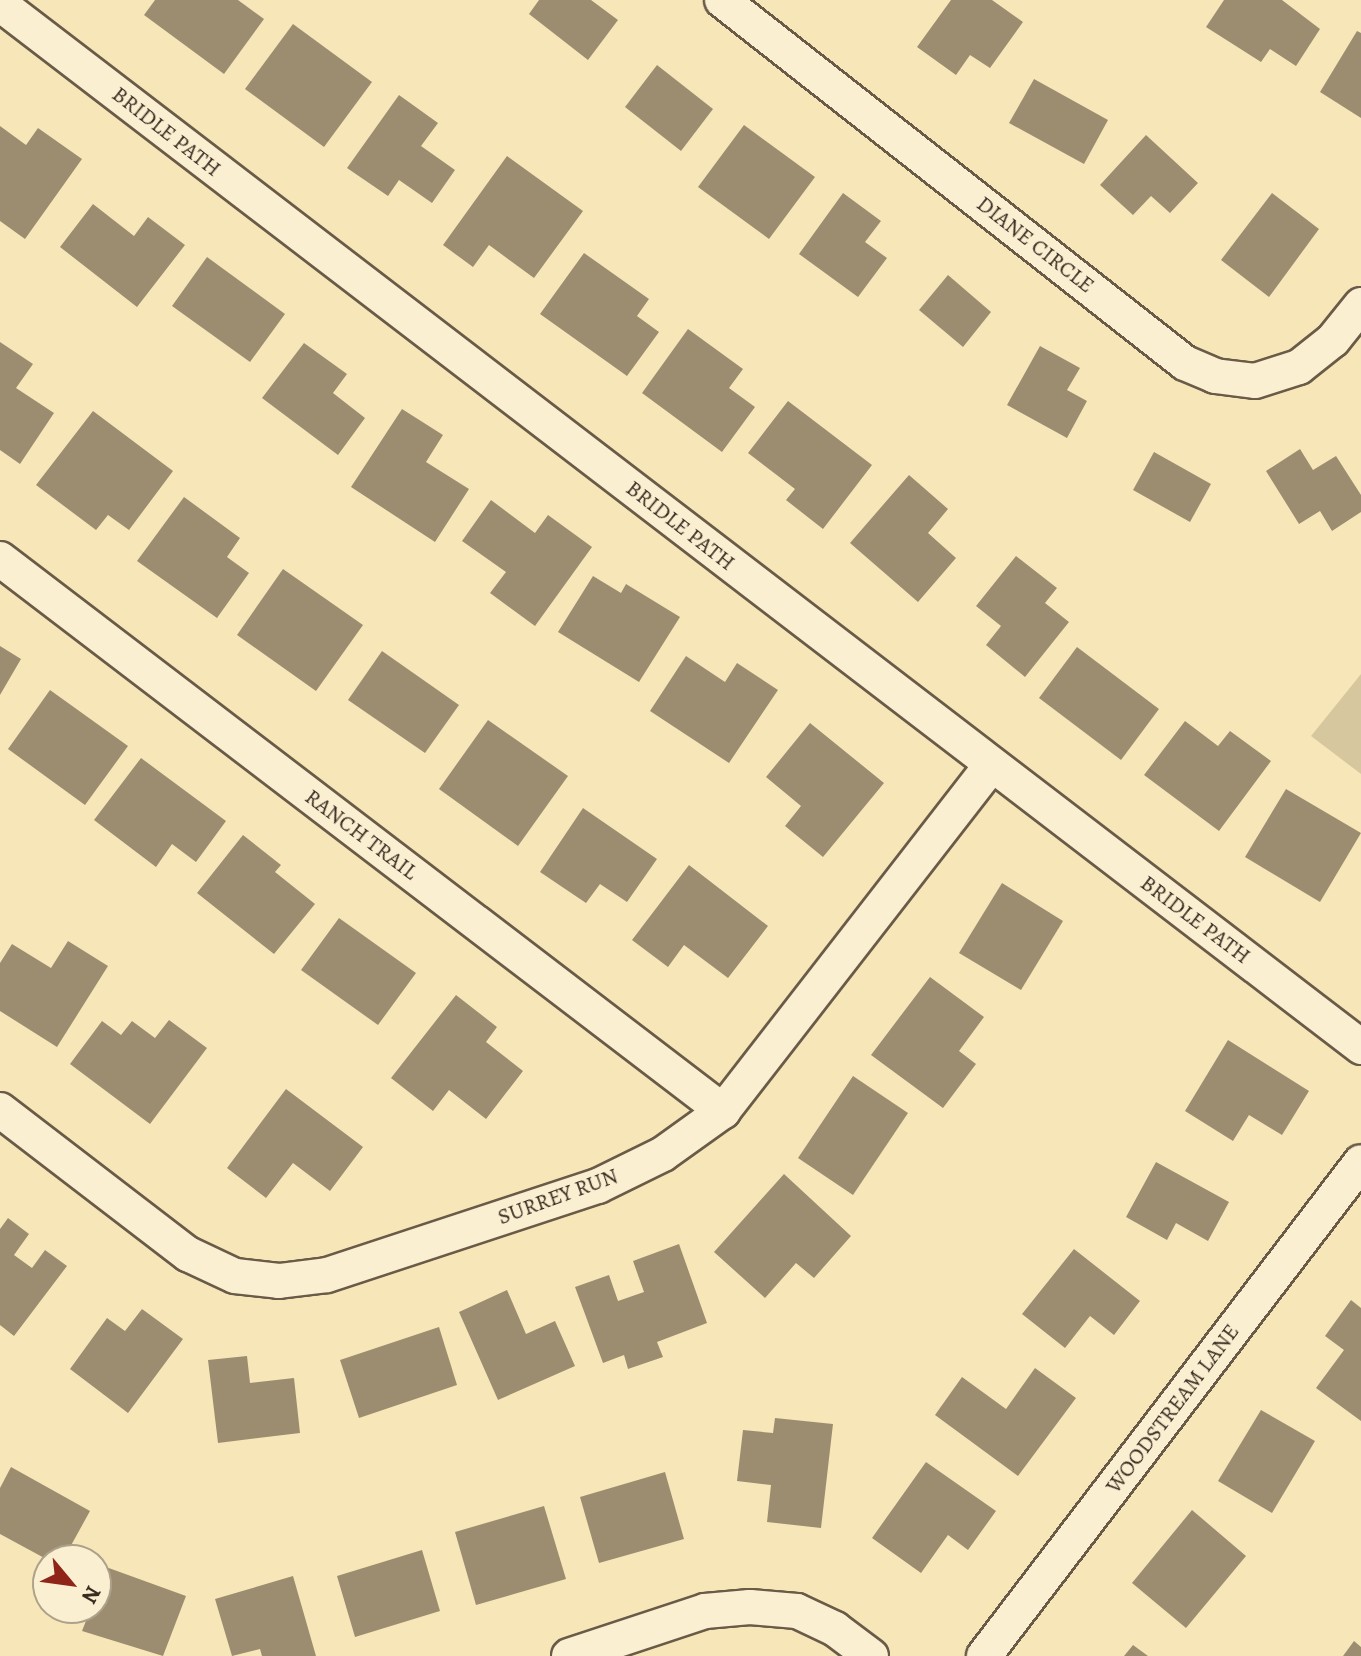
<!DOCTYPE html>
<html>
<head>
<meta charset="utf-8">
<style>
	body { margin:0 }
	#map { position:relative; width:1361px; height:1656px; overflow:hidden; background:#f7e7b8; font-family:Alegreya,serif }
	div>[style] { position:absolute }
	[style*='--x'] { left:calc(var(--x)*1px); top:calc(var(--y)*1px); width:calc(var(--w)*1px); rotate:calc(var(--a)*1deg) }
	.green>* { inset:0; background:#d7c79e }
	.building>* { inset:0; background:#9d8d70 }
	.roads { filter:drop-shadow(2px 0 #6a5b48) drop-shadow(-2px 0 #6a5b48) drop-shadow(0 2px #6a5b48) drop-shadow(0 -2px #6a5b48) }
	.minor>* { height:34px; margin:-17px; padding:0 17px; transform-origin:17px; border-radius:17px; background:#faefd1 }
	span { translate:-50% -50%; white-space:nowrap; text-align:center; line-height:1.15; -webkit-text-stroke:6px #faefd1; paint-order:stroke }
	.street-label { font-size:22px; color:#3b2c22 }
	.north { position:absolute; left:32px; top:1544px; width:80px; height:80px; box-sizing:border-box; background:#faefd1; border:2px solid #aea18b; border-radius:50%; rotate:119deg; font-size:22px; font-weight:700; line-height:32px; text-align:center; color:#3b2c22 }
	.north::after { content:''; display:block; margin:auto; width:28px; height:36px; background:#8f2418; clip-path:polygon(50% 0,100% 100%,50% 72%,0 100%) }
</style>
</head>
<body>
<div id="map">
	<div class="green">
		<i style="clip-path:polygon(1361px 674px,1361px 774px,1311px 736px)"></i>
	</div>
	<div class="building">
		<i style="clip-path:polygon(155px 0,238px 0,264px 19px,224px 74px,144px 15px)"></i>
		<i style="clip-path:polygon(539px 0,591px 0,618px 20px,588px 60px,529px 14px)"></i>
		<i style="clip-path:polygon(951px 0,992px 0,1023px 22px,990px 68px,970px 55px,956px 75px,917px 47px)"></i>
		<i style="clip-path:polygon(1224px 0,1282px 0,1320px 29px,1296px 66px,1270px 49px,1261px 62px,1206px 27px)"></i>
		<i style="clip-path:polygon(293px 24px,372px 82px,324px 147px,245px 89px)"></i>
		<i style="clip-path:polygon(1357px 31px,1361px 33px,1361px 118px,1320px 92px)"></i>
		<i style="clip-path:polygon(657px 65px,713px 109px,681px 151px,625px 107px)"></i>
		<i style="clip-path:polygon(1034px 79px,1108px 120px,1084px 164px,1009px 123px)"></i>
		<i style="clip-path:polygon(399px 95px,438px 123px,421px 146px,455px 170px,432px 203px,399px 180px,388px 196px,347px 168px)"></i>
		<i style="clip-path:polygon(744px 125px,815px 177px,769px 239px,698px 187px)"></i>
		<i style="clip-path:polygon(0 126px,26px 145px,38px 128px,82px 159px,25px 239px,0 221px)"></i>
		<i style="clip-path:polygon(1146px 135px,1198px 183px,1170px 213px,1151px 196px,1133px 215px,1100px 185px)"></i>
		<i style="clip-path:polygon(507px 156px,583px 211px,534px 278px,489px 245px,473px 267px,443px 245px)"></i>
		<i style="clip-path:polygon(843px 193px,881px 221px,865px 242px,887px 258px,858px 297px,799px 254px)"></i>
		<i style="clip-path:polygon(1272px 193px,1319px 229px,1269px 297px,1221px 260px)"></i>
		<i style="clip-path:polygon(93px 204px,134px 236px,148px 217px,185px 245px,137px 307px,60px 247px)"></i>
		<i style="clip-path:polygon(584px 253px,649px 299px,637px 316px,659px 332px,627px 376px,540px 314px)"></i>
		<i style="clip-path:polygon(207px 257px,285px 314px,250px 362px,172px 306px)"></i>
		<i style="clip-path:polygon(948px 275px,991px 312px,963px 347px,919px 310px)"></i>
		<i style="clip-path:polygon(688px 329px,743px 369px,729px 388px,755px 407px,722px 452px,642px 393px)"></i>
		<i style="clip-path:polygon(0 342px,33px 364px,16px 388px,54px 413px,20px 464px,0 450px)"></i>
		<i style="clip-path:polygon(304px 343px,347px 374px,333px 393px,365px 418px,338px 455px,262px 398px)"></i>
		<i style="clip-path:polygon(1040px 346px,1080px 368px,1067px 390px,1087px 401px,1067px 438px,1007px 405px)"></i>
		<i style="clip-path:polygon(788px 401px,872px 465px,823px 529px,786px 500px,795px 489px,748px 453px)"></i>
		<i style="clip-path:polygon(402px 409px,443px 435px,426px 462px,469px 489px,435px 542px,351px 487px)"></i>
		<i style="clip-path:polygon(93px 411px,173px 471px,129px 530px,108px 515px,96px 530px,36px 485px)"></i>
		<i style="clip-path:polygon(1300px 449px,1313px 470px,1336px 456px,1361px 495px,1361px 512px,1332px 531px,1320px 511px,1299px 524px,1266px 471px)"></i>
		<i style="clip-path:polygon(1154px 452px,1211px 484px,1190px 522px,1133px 490px)"></i>
		<i style="clip-path:polygon(909px 475px,948px 509px,928px 533px,956px 558px,918px 602px,850px 543px)"></i>
		<i style="clip-path:polygon(184px 497px,240px 538px,227px 557px,249px 573px,217px 618px,137px 561px)"></i>
		<i style="clip-path:polygon(491px 500px,535px 533px,548px 515px,592px 547px,535px 626px,490px 593px,506px 572px,462px 541px)"></i>
		<i style="clip-path:polygon(1016px 556px,1057px 588px,1045px 603px,1069px 622px,1025px 677px,986px 645px,1001px 626px,976px 606px)"></i>
		<i style="clip-path:polygon(283px 569px,363px 625px,316px 691px,237px 635px)"></i>
		<i style="clip-path:polygon(593px 576px,621px 593px,626px 584px,680px 617px,639px 682px,558px 632px)"></i>
		<i style="clip-path:polygon(0 646px,21px 659px,0 695px)"></i>
		<i style="clip-path:polygon(1077px 647px,1159px 709px,1121px 760px,1039px 698px)"></i>
		<i style="clip-path:polygon(382px 651px,459px 705px,425px 753px,348px 700px)"></i>
		<i style="clip-path:polygon(686px 656px,725px 682px,737px 663px,778px 690px,729px 763px,650px 711px)"></i>
		<i style="clip-path:polygon(50px 690px,128px 746px,85px 805px,8px 749px)"></i>
		<i style="clip-path:polygon(488px 720px,568px 776px,518px 846px,439px 789px)"></i>
		<i style="clip-path:polygon(1185px 721px,1218px 746px,1230px 731px,1271px 761px,1219px 831px,1144px 775px)"></i>
		<i style="clip-path:polygon(810px 723px,884px 783px,823px 857px,785px 826px,801px 806px,766px 777px)"></i>
		<i style="clip-path:polygon(141px 758px,226px 821px,196px 862px,172px 844px,156px 867px,94px 820px)"></i>
		<i style="clip-path:polygon(1286px 789px,1361px 833px,1320px 902px,1245px 857px)"></i>
		<i style="clip-path:polygon(583px 808px,657px 859px,627px 902px,600px 884px,586px 903px,540px 872px)"></i>
		<i style="clip-path:polygon(243px 835px,281px 865px,275px 872px,315px 904px,274px 954px,197px 893px)"></i>
		<i style="clip-path:polygon(689px 865px,768px 926px,728px 978px,684px 945px,668px 967px,632px 940px)"></i>
		<i style="clip-path:polygon(1002px 883px,1063px 921px,1021px 990px,959px 953px)"></i>
		<i style="clip-path:polygon(339px 918px,416px 973px,378px 1025px,301px 970px)"></i>
		<i style="clip-path:polygon(68px 941px,108px 966px,57px 1047px,0 1011px,0 963px,12px 944px,51px 968px)"></i>
		<i style="clip-path:polygon(930px 977px,984px 1017px,959px 1051px,976px 1064px,943px 1108px,871px 1055px)"></i>
		<i style="clip-path:polygon(456px 995px,497px 1027px,486px 1042px,523px 1071px,486px 1119px,449px 1090px,433px 1111px,391px 1078px)"></i>
		<i style="clip-path:polygon(169px 1020px,207px 1048px,150px 1124px,70px 1064px,102px 1021px,121px 1035px,132px 1021px,155px 1038px)"></i>
		<i style="clip-path:polygon(1228px 1040px,1309px 1091px,1282px 1135px,1249px 1115px,1233px 1141px,1185px 1111px)"></i>
		<i style="clip-path:polygon(853px 1076px,908px 1113px,853px 1195px,798px 1158px)"></i>
		<i style="clip-path:polygon(286px 1089px,363px 1147px,330px 1191px,293px 1163px,266px 1198px,227px 1168px)"></i>
		<i style="clip-path:polygon(1156px 1162px,1229px 1202px,1208px 1241px,1176px 1223px,1167px 1240px,1126px 1217px)"></i>
		<i style="clip-path:polygon(784px 1174px,851px 1236px,814px 1278px,796px 1263px,765px 1298px,714px 1252px)"></i>
		<i style="clip-path:polygon(8px 1218px,29px 1234px,14px 1255px,32px 1268px,45px 1250px,67px 1266px,14px 1336px,0 1325px,0 1229px)"></i>
		<i style="clip-path:polygon(679px 1244px,707px 1323px,657px 1342px,663px 1357px,628px 1369px,624px 1355px,603px 1363px,575px 1287px,609px 1275px,618px 1301px,644px 1292px,633px 1261px)"></i>
		<i style="clip-path:polygon(1074px 1249px,1140px 1301px,1114px 1335px,1090px 1316px,1065px 1348px,1022px 1314px)"></i>
		<i style="clip-path:polygon(507px 1290px,526px 1334px,555px 1321px,575px 1366px,498px 1400px,459px 1312px)"></i>
		<i style="clip-path:polygon(1351px 1300px,1361px 1308px,1361px 1421px,1316px 1388px,1344px 1350px,1325px 1336px)"></i>
		<i style="clip-path:polygon(142px 1309px,183px 1339px,128px 1413px,70px 1369px,107px 1318px,125px 1331px)"></i>
		<i style="clip-path:polygon(439px 1327px,457px 1385px,359px 1418px,340px 1360px)"></i>
		<i style="clip-path:polygon(247px 1356px,250px 1383px,294px 1378px,300px 1433px,218px 1443px,208px 1360px)"></i>
		<i style="clip-path:polygon(1035px 1368px,1076px 1398px,1018px 1476px,935px 1415px,962px 1377px,1006px 1409px)"></i>
		<i style="clip-path:polygon(1261px 1410px,1315px 1441px,1272px 1513px,1218px 1481px)"></i>
		<i style="clip-path:polygon(775px 1418px,833px 1424px,821px 1528px,767px 1522px,771px 1485px,737px 1481px,743px 1430px,773px 1433px)"></i>
		<i style="clip-path:polygon(926px 1462px,996px 1511px,968px 1550px,948px 1535px,921px 1573px,872px 1538px)"></i>
		<i style="clip-path:polygon(11px 1467px,90px 1511px,63px 1560px,48px 1560px,0 1534px,0 1488px)"></i>
		<i style="clip-path:polygon(665px 1472px,684px 1539px,599px 1563px,580px 1497px)"></i>
		<i style="clip-path:polygon(544px 1506px,566px 1579px,476px 1605px,455px 1532px)"></i>
		<i style="clip-path:polygon(1192px 1510px,1246px 1556px,1186px 1628px,1132px 1583px)"></i>
		<i style="clip-path:polygon(422px 1550px,440px 1611px,355px 1637px,337px 1576px)"></i>
		<i style="clip-path:polygon(106px 1567px,186px 1596px,163px 1656px,82px 1631px,91px 1608px,96px 1608px)"></i>
		<i style="clip-path:polygon(293px 1576px,316px 1656px,262px 1656px,260px 1649px,232px 1656px,215px 1599px)"></i>
		<i style="clip-path:polygon(1354px 1641px,1361px 1647px,1361px 1656px,1343px 1656px)"></i>
		<i style="clip-path:polygon(1133px 1645px,1148px 1656px,1124px 1656px)"></i>
	</div>
	<div class="roads">
		<div class="minor">
			<i style="--x:722;--y:0;--w:588;--a:38.1"></i>
			<i style="--x:1185;--y:363;--w:33;--a:23"></i>
			<i style="--x:1215;--y:376;--w:40;--a:7.1"></i>
			<i style="--x:1255;--y:381;--w:46;--a:-17.7"></i>
			<i style="--x:1299;--y:367;--w:43;--a:-38.5"></i>
			<i style="--x:1333;--y:340;--w:45;--a:-51.3"></i>
			<i style="--x:0;--y:4;--w:1715;--a:37.46"></i>
			<i style="--x:0;--y:559;--w:910;--a:37.36"></i>
			<i style="--x:0;--y:1110;--w:237;--a:37.5"></i>
			<i style="--x:188;--y:1254;--w:52;--a:25.1"></i>
			<i style="--x:235;--y:1276;--w:44;--a:6.5"></i>
			<i style="--x:279;--y:1281;--w:48;--a:-7.1"></i>
			<i style="--x:327;--y:1275;--w:285;--a:-18.2"></i>
			<i style="--x:598;--y:1186;--w:72;--a:-26.2"></i>
			<i style="--x:663;--y:1154;--w:74;--a:-35.6"></i>
			<i style="--x:723;--y:1111;--w:438;--a:-52.2"></i>
			<i style="--x:569;--y:1656;--w:143;--a:-18.3"></i>
			<i style="--x:705;--y:1611;--w:45;--a:-5.1"></i>
			<i style="--x:750;--y:1607;--w:47;--a:4.9"></i>
			<i style="--x:797;--y:1611;--w:42;--a:25.3"></i>
			<i style="--x:835;--y:1629;--w:45;--a:36.9"></i>
			<i style="--x:984;--y:1656;--w:621;--a:-52.65"></i>
		</div>
	</div>
	<div class="street-label">
		<span style="left:166px;top:132px;rotate:38deg">BRIDLE PATH</span>
		<span style="left:1035px;top:245px;rotate:38deg">DIANE CIRCLE</span>
		<span style="left:680px;top:526px;rotate:38deg">BRIDLE PATH</span>
		<span style="left:361px;top:835px;rotate:37deg">RANCH TRAIL</span>
		<span style="left:1195px;top:920px;rotate:37deg">BRIDLE PATH</span>
		<span style="left:558px;top:1197px;rotate:-20deg">SURREY RUN</span>
		<span style="left:1173px;top:1409px;rotate:-53deg">WOODSTREAM LANE</span>
	</div>
	<div class="north">N</div>
</div>
</body>
</html>
